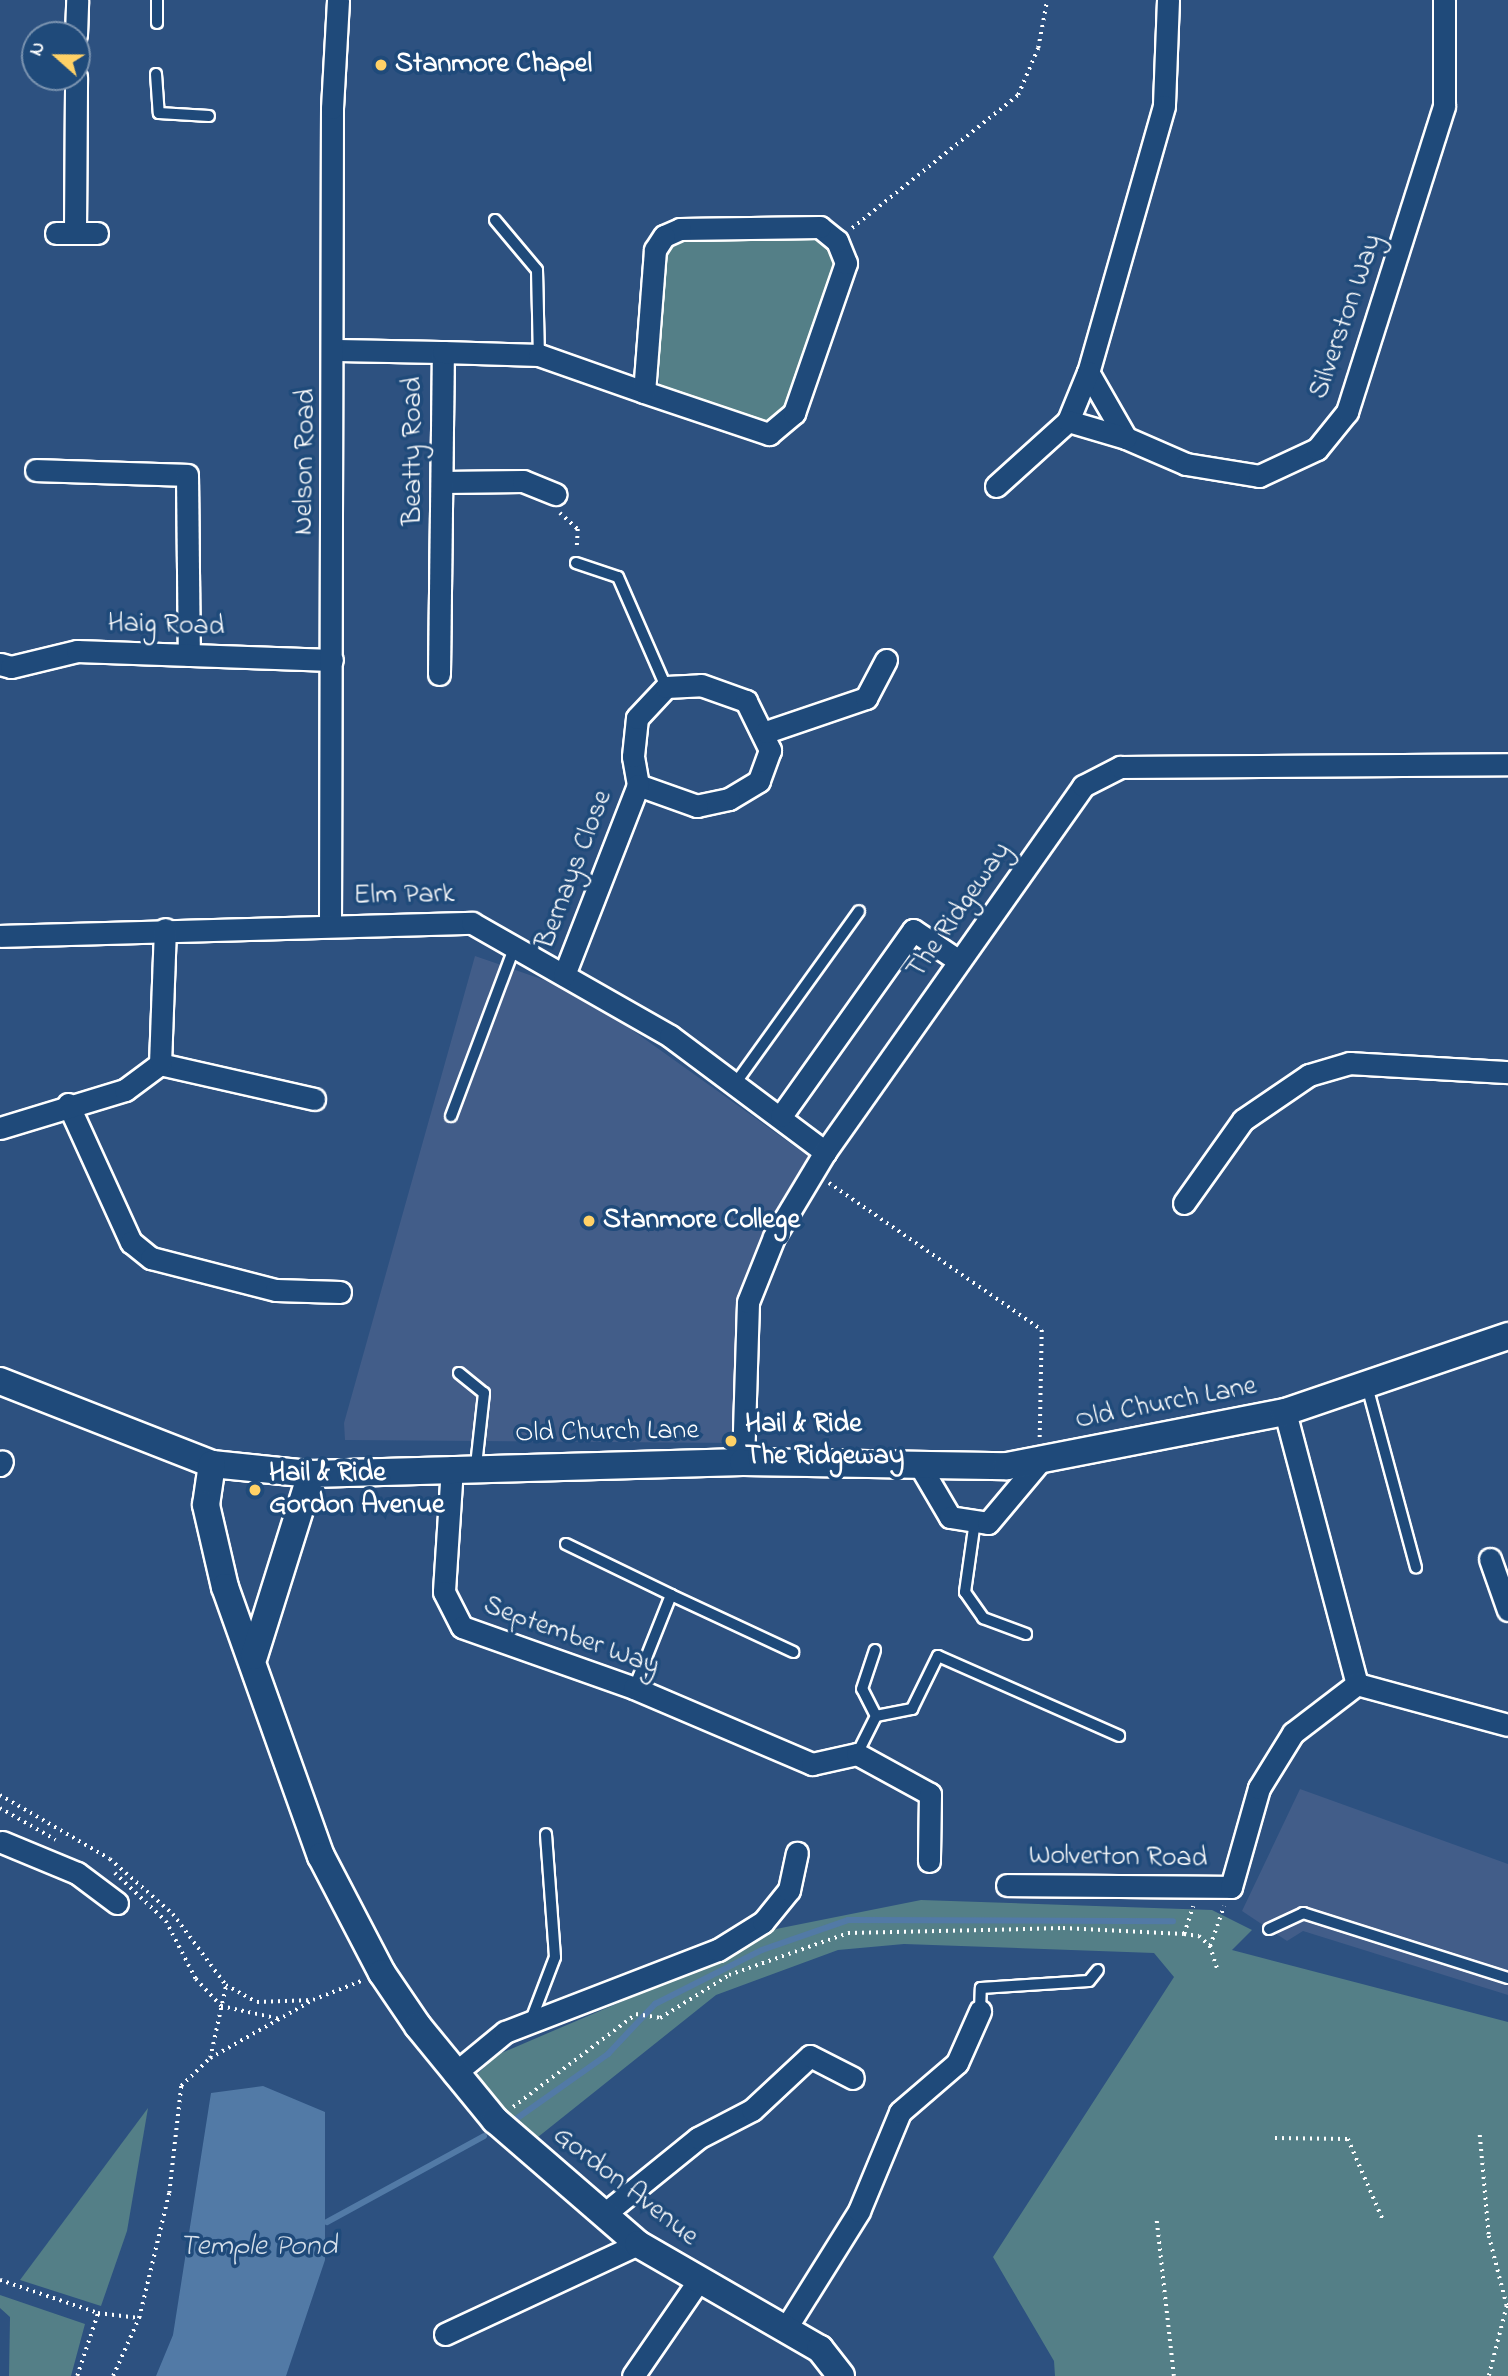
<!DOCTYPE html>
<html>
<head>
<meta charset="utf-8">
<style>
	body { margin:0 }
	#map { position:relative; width:1508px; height:2376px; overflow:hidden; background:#2d5180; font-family:"Indie Flower",sans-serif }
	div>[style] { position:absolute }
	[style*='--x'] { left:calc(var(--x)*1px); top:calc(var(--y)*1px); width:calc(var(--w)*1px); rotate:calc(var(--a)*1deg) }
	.built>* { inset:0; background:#425d89 }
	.green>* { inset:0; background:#547f87 }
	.water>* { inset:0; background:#527aa6 }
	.stream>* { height:6px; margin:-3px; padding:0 3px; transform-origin:3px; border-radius:3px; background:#527aa6 }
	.path>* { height:3.5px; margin-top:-1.75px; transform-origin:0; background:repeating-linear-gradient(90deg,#fff 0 2px,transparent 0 7px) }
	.roads { filter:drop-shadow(2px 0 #fff) drop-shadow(-2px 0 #fff) drop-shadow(0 2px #fff) drop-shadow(0 -2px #fff) }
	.service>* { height:10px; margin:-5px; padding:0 5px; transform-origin:5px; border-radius:5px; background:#1f4a7a }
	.minor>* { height:21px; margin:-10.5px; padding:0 10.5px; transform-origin:10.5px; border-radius:10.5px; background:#1f4a7a }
	.tertiary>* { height:26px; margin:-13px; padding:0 13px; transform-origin:13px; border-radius:13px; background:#1f4a7a }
	.dots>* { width:19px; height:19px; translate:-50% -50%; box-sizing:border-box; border:4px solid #1f4a7a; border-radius:50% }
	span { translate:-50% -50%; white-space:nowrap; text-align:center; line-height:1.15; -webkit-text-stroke:7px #1f4a7a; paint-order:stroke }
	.poi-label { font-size:28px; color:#fff; font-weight:700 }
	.left { translate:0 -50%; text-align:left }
	.street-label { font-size:28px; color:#fff }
	.water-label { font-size:30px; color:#d4dee9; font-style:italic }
	.north { position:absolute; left:21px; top:21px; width:70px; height:70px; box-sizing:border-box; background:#1f4a7a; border:2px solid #7992af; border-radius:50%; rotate:291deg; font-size:19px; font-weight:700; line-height:28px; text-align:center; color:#fff }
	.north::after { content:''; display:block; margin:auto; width:24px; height:32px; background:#ffd166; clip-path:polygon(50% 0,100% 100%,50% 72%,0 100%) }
</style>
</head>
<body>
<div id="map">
	<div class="built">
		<i style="clip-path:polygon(475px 956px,579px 992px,811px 1158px,744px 1285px,735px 1443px,345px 1440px,344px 1423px)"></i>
		<i style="clip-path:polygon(1300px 1789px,1508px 1864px,1508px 1995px,1303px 1931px,1287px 1941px,1242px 1911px)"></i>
	</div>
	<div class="green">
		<i style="clip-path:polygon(684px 236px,816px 236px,836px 261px,790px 405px,762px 423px,659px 389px,661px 258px)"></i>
		<i style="clip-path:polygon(921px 1900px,1212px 1910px,1252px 1930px,1232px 1950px,1508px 2022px,1508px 2376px,1055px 2376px,1054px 2361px,993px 2257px,1174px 1977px,1154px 1953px,904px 1944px,838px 1950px,716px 1995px,538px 2137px,494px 2101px,476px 2075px,499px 2054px,712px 1963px,776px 1929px)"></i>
		<i style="clip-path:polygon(148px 2108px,127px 2231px,101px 2306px,20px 2280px)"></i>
		<i style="clip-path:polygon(0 2295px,85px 2324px,71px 2376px,9px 2376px,10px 2317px,0 2308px)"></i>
	</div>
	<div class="water">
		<i style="clip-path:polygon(263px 2086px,325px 2112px,325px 2260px,286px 2376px,156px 2376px,173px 2335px,211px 2093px)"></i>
	</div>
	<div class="stream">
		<i style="--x:516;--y:2119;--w:113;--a:-35.2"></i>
		<i style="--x:608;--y:2054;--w:69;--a:-46.8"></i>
		<i style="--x:655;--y:2004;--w:120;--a:-26.8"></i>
		<i style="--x:762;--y:1950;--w:91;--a:-19.2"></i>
		<i style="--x:848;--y:1920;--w:325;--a:0.2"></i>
		<i style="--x:327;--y:2222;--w:179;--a:-28.7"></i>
	</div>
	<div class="path">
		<i style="--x:852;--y:228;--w:213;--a:-38.7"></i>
		<i style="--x:1018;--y:95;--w:51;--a:-66.9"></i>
		<i style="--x:1038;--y:48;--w:49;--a:-79.4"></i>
		<i style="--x:560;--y:513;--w:24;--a:42"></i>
		<i style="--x:578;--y:529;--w:21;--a:93"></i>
		<i style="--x:829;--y:1183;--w:259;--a:34.6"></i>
		<i style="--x:1042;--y:1330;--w:108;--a:91.1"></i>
		<i style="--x:0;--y:1795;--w:127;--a:30.2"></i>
		<i style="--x:110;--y:1859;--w:84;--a:41.1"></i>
		<i style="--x:173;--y:1914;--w:89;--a:53.3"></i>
		<i style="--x:226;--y:1985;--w:35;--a:29"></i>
		<i style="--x:257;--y:2002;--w:56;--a:-2"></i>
		<i style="--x:313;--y:2000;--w:52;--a:-21.6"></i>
		<i style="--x:0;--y:1808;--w:64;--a:29.7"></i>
		<i style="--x:115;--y:1873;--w:70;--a:43.3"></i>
		<i style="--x:166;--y:1921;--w:65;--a:62.7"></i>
		<i style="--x:196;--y:1979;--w:37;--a:47"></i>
		<i style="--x:221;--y:2006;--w:60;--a:12.4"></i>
		<i style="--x:1184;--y:1934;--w:29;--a:-72"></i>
		<i style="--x:1210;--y:1946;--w:42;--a:-70.7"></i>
		<i style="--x:210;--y:2058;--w:75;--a:-77.6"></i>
		<i style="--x:513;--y:2107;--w:154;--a:-37.1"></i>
		<i style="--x:636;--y:2014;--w:24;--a:9"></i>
		<i style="--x:660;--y:2018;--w:81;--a:-31.9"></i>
		<i style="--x:729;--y:1975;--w:126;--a:-19.4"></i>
		<i style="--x:848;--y:1933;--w:215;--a:-1.3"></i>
		<i style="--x:1063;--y:1928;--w:121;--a:2.8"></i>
		<i style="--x:1184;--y:1934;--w:15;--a:8"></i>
		<i style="--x:1199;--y:1936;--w:15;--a:42"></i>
		<i style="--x:1210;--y:1946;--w:26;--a:72"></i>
		<i style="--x:1480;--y:2135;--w:101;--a:84.9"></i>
		<i style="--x:1489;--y:2236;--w:72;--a:75.6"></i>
		<i style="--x:1507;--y:2306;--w:72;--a:104.4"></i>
		<i style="--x:1275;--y:2138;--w:73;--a:0.8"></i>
		<i style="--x:1348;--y:2139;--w:88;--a:66.6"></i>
		<i style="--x:1157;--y:2221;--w:156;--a:83.7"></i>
		<i style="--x:0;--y:2280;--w:103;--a:18.6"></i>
		<i style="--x:98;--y:2313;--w:41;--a:7"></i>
		<i style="--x:77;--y:2376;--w:66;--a:-71.6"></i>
		<i style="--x:113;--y:2376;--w:64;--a:-65.9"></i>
		<i style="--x:139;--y:2318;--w:129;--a:-76.5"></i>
		<i style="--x:169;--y:2193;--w:108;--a:-83.6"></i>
		<i style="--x:181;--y:2086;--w:40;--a:-44"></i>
		<i style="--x:210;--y:2058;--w:116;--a:-29.4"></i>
	</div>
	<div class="roads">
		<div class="service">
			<i style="--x:157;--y:23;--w:23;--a:-90"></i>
			<i style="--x:156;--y:74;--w:39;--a:86"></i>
			<i style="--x:159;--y:113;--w:50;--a:3.4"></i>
			<i style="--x:495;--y:220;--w:65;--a:50"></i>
			<i style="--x:537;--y:270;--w:85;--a:88.7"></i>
			<i style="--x:576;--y:563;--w:44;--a:18.4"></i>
			<i style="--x:618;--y:577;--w:120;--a:66.4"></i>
			<i style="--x:737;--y:1081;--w:209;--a:-54.3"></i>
			<i style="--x:451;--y:1116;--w:182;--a:-69.4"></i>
			<i style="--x:459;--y:1373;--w:32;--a:39"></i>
			<i style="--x:484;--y:1393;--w:73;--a:96.3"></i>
			<i style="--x:1367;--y:1386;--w:188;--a:74.9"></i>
			<i style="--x:975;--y:1521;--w:72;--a:98"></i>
			<i style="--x:965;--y:1592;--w:32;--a:55"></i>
			<i style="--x:983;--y:1618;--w:46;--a:20.4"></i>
			<i style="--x:566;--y:1544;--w:117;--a:25.9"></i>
			<i style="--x:634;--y:1688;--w:100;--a:-68.3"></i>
			<i style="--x:671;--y:1595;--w:135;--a:25"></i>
			<i style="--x:876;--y:1716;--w:37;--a:-11"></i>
			<i style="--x:912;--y:1709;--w:59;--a:-63.9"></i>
			<i style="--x:938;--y:1656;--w:198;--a:23.8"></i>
			<i style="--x:857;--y:1754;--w:42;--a:-63.4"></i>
			<i style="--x:876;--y:1716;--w:30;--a:-117"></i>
			<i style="--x:862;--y:1689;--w:41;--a:-71.6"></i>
			<i style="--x:1269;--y:1929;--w:38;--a:-25"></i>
			<i style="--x:1303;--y:1913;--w:215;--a:17.6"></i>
			<i style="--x:980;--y:2011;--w:23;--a:-88"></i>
			<i style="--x:981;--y:1988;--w:108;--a:-3.7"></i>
			<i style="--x:1089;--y:1981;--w:14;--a:-51"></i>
			<i style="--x:531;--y:2020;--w:67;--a:-69.1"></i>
			<i style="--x:555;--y:1957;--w:123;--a:-94.2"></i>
		</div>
		<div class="minor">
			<i style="--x:1168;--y:0;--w:106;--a:92.2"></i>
			<i style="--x:1164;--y:106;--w:277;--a:105.9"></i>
			<i style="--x:1088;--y:372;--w:76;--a:60.1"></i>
			<i style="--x:1126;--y:438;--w:65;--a:23.4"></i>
			<i style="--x:1186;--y:464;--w:74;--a:9.3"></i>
			<i style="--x:1259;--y:476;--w:64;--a:-25"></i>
			<i style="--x:1317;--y:449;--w:48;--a:-51"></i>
			<i style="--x:1347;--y:412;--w:321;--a:-72.4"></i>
			<i style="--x:1444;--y:106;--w:106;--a:-90"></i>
			<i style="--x:76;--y:35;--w:35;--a:-88"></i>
			<i style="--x:75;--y:232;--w:155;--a:-89.6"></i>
			<i style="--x:56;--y:233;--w:41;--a:0"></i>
			<i style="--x:335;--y:350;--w:108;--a:1.1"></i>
			<i style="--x:1068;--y:421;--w:53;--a:-67.8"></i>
			<i style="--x:36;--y:470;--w:151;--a:1.9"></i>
			<i style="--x:187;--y:475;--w:180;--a:89.4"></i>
			<i style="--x:442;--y:482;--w:81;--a:-0.7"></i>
			<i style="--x:523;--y:481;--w:35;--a:22"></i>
			<i style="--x:996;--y:486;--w:97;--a:-42.1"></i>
			<i style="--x:1068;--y:421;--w:60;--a:16.3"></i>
			<i style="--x:0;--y:664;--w:11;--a:15"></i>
			<i style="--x:11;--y:667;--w:68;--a:-13.6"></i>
			<i style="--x:77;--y:651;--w:255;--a:2"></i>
			<i style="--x:439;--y:674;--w:322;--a:-89.3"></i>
			<i style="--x:443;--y:352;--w:96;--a:1.8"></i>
			<i style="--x:539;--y:355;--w:111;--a:19.4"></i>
			<i style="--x:644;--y:392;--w:132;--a:18.6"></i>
			<i style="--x:769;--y:434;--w:33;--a:-40"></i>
			<i style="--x:794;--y:413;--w:159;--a:-70.9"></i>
			<i style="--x:846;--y:263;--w:24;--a:-112"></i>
			<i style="--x:837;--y:241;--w:22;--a:-141"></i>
			<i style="--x:820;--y:227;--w:140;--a:179.2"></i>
			<i style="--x:680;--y:229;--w:17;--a:156"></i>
			<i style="--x:664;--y:236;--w:17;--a:123"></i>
			<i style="--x:655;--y:250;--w:142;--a:94.4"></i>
			<i style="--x:701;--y:685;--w:48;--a:19.6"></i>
			<i style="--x:746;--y:701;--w:55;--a:63.9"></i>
			<i style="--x:770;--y:750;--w:33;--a:110"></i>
			<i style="--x:759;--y:781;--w:35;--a:149"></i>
			<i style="--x:729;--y:799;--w:33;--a:168"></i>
			<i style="--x:697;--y:806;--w:63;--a:-160.4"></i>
			<i style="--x:638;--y:785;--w:29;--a:-100"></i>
			<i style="--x:633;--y:756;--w:38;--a:-84"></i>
			<i style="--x:637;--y:718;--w:42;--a:-46.9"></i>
			<i style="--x:666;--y:687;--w:35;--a:-3"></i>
			<i style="--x:766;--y:732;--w:106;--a:-18.8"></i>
			<i style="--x:866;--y:698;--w:43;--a:-62.2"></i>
			<i style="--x:330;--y:926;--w:818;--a:-89.86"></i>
			<i style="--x:332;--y:108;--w:108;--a:-86.8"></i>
			<i style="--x:0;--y:936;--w:472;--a:-1.6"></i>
			<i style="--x:472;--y:923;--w:228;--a:29.7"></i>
			<i style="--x:670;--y:1036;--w:194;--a:36.8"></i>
			<i style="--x:564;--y:975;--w:204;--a:-68.7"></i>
			<i style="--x:160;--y:1064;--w:158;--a:12.8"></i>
			<i style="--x:68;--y:1104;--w:152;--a:65.5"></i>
			<i style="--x:131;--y:1242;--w:26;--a:39"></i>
			<i style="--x:151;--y:1258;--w:129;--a:14.4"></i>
			<i style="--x:276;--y:1290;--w:64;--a:1.8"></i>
			<i style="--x:781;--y:1116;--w:228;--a:-54.6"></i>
			<i style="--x:913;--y:930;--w:55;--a:34"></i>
			<i style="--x:0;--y:1128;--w:131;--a:-16.9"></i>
			<i style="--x:125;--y:1090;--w:44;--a:-36.6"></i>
			<i style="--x:160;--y:1064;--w:135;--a:-87.9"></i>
			<i style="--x:1184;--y:1203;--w:102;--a:-54.6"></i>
			<i style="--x:1243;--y:1120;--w:80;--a:-34.3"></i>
			<i style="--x:1309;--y:1075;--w:43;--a:-16.3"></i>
			<i style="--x:1350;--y:1063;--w:158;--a:3.3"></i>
			<i style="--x:1285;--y:1412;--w:281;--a:75.2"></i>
			<i style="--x:743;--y:1462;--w:160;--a:-88.2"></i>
			<i style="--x:748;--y:1302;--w:70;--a:-68.2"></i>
			<i style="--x:774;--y:1237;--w:99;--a:-59"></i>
			<i style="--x:825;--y:1152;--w:448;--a:-54.8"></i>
			<i style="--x:1083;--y:786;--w:42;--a:-27.2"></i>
			<i style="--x:1120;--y:767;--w:388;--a:-0.4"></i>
			<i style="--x:0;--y:1465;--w:4;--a:-63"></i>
			<i style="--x:920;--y:1466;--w:59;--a:59.5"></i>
			<i style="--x:950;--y:1517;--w:38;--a:9"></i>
			<i style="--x:988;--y:1523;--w:81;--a:-50"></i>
			<i style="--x:452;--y:1467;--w:125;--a:93.7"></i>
			<i style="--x:444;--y:1592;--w:39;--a:63"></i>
			<i style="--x:462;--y:1627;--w:182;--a:19.5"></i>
			<i style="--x:634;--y:1688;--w:194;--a:23.1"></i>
			<i style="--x:812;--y:1764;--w:46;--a:-12.5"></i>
			<i style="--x:857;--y:1754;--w:83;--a:28.7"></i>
			<i style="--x:930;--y:1794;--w:67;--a:90.9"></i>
			<i style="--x:1490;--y:1559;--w:54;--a:70.6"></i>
			<i style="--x:1357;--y:1684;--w:156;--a:15.2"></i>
			<i style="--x:2;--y:1842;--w:81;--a:22.5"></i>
			<i style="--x:77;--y:1873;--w:50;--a:36.9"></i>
			<i style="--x:1007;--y:1885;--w:224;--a:0.5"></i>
			<i style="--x:1231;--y:1887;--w:103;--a:-74.2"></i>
			<i style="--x:1259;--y:1788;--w:65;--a:-58.3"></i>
			<i style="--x:1293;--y:1733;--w:81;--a:-37.4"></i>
			<i style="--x:454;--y:2074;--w:66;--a:-39.5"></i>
			<i style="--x:505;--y:2032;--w:228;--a:-21.1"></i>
			<i style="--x:718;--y:1950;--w:53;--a:-31.9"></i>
			<i style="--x:763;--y:1922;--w:41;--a:-50.9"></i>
			<i style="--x:789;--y:1890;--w:38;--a:-78"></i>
			<i style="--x:603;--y:2215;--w:122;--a:-39"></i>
			<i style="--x:698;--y:2138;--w:61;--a:-27.4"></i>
			<i style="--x:752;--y:2110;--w:79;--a:-43"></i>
			<i style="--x:810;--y:2056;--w:48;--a:27.1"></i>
			<i style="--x:786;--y:2328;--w:138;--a:-58"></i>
			<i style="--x:859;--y:2211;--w:107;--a:-67.5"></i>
			<i style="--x:900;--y:2112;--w:75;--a:-40.7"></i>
			<i style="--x:957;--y:2063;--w:57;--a:-66.1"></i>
			<i style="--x:445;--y:2334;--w:213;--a:-25"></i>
			<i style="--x:633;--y:2376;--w:113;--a:-55.5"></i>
		</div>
		<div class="tertiary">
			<i style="--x:0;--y:1381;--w:228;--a:21.4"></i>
			<i style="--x:212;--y:1464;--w:100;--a:5.8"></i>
			<i style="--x:311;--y:1474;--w:432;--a:-1.6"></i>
			<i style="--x:743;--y:1462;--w:264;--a:0.9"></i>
			<i style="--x:1007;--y:1466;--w:283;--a:-11"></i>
			<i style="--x:1285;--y:1412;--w:236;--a:-18.8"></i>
			<i style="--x:212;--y:1464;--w:41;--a:98.3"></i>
			<i style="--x:206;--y:1505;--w:84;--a:77"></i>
			<i style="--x:225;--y:1587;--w:286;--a:70.4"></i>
			<i style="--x:321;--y:1856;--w:132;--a:62.5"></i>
			<i style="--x:382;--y:1973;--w:64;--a:55.8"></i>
			<i style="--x:418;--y:2026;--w:122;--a:50.7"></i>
			<i style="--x:495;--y:2120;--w:189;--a:40.9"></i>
			<i style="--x:638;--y:2244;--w:210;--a:30"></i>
			<i style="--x:820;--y:2349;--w:34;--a:52"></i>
			<i style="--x:254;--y:1656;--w:191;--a:-72.6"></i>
		</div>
	</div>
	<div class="dots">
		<i style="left:381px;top:65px;background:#ffd166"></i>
		<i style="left:589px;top:1221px;background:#ffd166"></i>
		<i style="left:731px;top:1441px;background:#ffd166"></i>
		<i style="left:255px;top:1490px;background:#ffd166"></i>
	</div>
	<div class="poi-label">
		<span class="left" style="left:395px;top:65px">Stanmore Chapel</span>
		<span class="left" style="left:603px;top:1221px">Stanmore College</span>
		<span class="left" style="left:745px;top:1441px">Hail &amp; Ride<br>The Ridgeway</span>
		<span class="left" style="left:269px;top:1490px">Hail &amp; Ride<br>Gordon Avenue</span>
	</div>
	<div class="street-label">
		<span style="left:1347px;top:317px;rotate:-71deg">Silverston Way</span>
		<span style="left:414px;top:451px;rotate:-90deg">Beatty Road</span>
		<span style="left:306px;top:462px;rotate:-89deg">Nelson Road</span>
		<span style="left:166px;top:626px;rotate:2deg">Haig Road</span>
		<span style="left:575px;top:870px;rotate:-69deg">Bernays Close</span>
		<span style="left:404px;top:896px;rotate:-1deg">Elm Park</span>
		<span style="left:960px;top:911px;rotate:-55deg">The Ridgeway</span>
		<span style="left:1166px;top:1404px;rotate:-11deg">Old Church Lane</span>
		<span style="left:607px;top:1433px;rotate:-1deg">Old Church Lane</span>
		<span style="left:571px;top:1637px;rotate:20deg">September Way</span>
		<span style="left:1118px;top:1858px;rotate:1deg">Wolverton Road</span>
		<span style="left:625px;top:2187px;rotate:38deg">Gordon Avenue</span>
	</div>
	<div class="water-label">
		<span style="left:258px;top:2247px">Temple Pond</span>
	</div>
	<div class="north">N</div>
</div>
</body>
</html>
